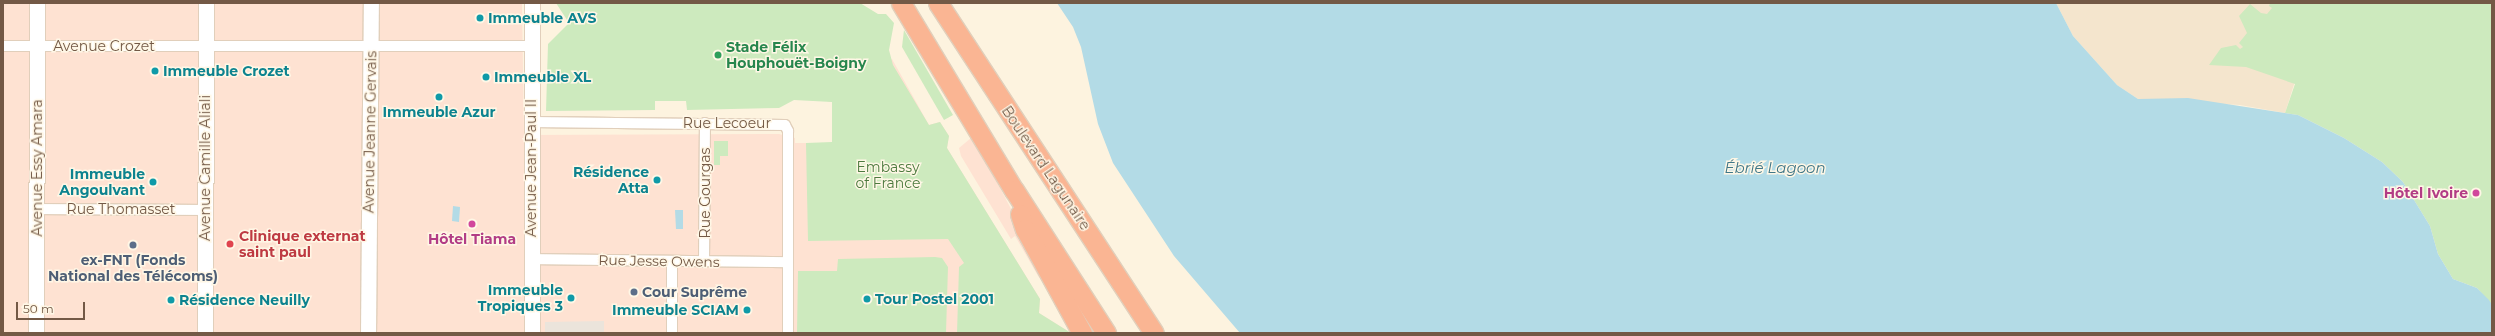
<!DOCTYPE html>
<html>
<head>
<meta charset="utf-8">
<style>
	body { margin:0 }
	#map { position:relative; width:2495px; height:336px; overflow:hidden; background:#fdf3df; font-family:Montserrat,sans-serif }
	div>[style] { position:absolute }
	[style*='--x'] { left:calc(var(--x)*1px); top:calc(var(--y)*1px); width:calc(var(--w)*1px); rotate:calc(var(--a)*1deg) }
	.residential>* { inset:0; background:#f4e5cd }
	.commercial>* { inset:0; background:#fee2d2 }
	.industrial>* { inset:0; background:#ebe4db }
	.green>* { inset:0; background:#cdeabe }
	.water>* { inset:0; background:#b3dbe6 }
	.roads { filter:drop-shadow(1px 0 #e1cfbb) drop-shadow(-1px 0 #e1cfbb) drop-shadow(0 1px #e1cfbb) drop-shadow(0 -1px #e1cfbb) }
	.street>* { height:10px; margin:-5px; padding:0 5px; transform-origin:5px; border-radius:5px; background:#fff }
	.secondary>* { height:15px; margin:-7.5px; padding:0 7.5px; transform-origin:7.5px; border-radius:7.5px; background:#fff }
	.highway>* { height:19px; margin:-9.5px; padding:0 9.5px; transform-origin:9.5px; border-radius:9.5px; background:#fab593 }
	.dots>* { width:11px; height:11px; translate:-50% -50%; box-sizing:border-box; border:2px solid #fff7e6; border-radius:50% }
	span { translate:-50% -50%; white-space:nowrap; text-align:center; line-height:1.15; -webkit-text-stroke:3px #fff7e6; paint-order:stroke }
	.culture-label { font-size:14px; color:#0d838f; font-weight:700 }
	.left { translate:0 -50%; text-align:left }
	.right { translate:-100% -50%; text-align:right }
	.street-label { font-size:14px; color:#735946 }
	.leisure-label { font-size:14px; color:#27864d; font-weight:700 }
	.park-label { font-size:14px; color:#4c7a3e }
	.hotel-label { font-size:14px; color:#b23c85; font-weight:700 }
	.health-label { font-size:14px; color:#be3a42; font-weight:700 }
	.service-label { font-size:14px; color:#4e5e75; font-weight:700 }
	.water-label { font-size:15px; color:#407788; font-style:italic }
	.frame { position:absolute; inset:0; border:4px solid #735946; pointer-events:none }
	.scale { position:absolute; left:16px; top:302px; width:69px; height:18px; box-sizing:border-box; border:2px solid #735946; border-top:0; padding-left:5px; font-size:12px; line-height:14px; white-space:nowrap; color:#735946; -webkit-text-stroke:3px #fff7e6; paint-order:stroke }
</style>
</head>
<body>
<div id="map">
	<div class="residential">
		<i style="clip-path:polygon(2056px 3px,2492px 3px,2492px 45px,2316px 15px,2285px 113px,2240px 105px,2138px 99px,2117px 85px,2073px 36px)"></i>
	</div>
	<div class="commercial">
		<i style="clip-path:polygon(3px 3px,522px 3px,524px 135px,779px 134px,795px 138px,795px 143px,832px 143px,832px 102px,827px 102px,892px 59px,929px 125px,940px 122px,949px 136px,947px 148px,1040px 299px,1039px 313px,1071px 333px,3px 333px)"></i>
		<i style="clip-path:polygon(971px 138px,998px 184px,1059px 301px,1038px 276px,1015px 236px,1011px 239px,961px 156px,959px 148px)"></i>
	</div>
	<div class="industrial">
		<i style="clip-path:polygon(604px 321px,604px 333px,545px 333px,545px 322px)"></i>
	</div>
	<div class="green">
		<i style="clip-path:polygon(556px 3px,860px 3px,878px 14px,886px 14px,894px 23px,889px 50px,893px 65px,929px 125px,940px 122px,949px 136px,947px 148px,1040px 299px,1039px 313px,1071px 333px,957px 333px,959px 267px,964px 263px,948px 239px,808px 241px,806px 143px,832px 142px,832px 102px,794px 100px,779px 108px,687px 110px,686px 101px,655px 101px,655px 110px,546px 111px,548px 44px,569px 23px)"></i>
		<i style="clip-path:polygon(2270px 3px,2492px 3px,2492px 305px,2477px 288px,2453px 279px,2438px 254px,2430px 226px,2403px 182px,2382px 162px,2344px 138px,2298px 115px,2285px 113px,2295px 84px,2246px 67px,2209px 65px,2221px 48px,2236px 45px,2240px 49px,2243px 47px,2239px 43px,2247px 33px,2239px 16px,2250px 4px,2261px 13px,2267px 14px,2272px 8px,2269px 6px)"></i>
		<i style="clip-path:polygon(904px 30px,953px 115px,944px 120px,902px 47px)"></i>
		<i style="clip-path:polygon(714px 141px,728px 141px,728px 156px,720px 156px,720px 165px,714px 165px)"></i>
		<i style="clip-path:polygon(935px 257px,942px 258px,948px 267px,946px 333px,797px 333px,798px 271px,837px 271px,838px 259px)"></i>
	</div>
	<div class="water">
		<i style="clip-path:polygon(1057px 3px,2056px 3px,2073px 36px,2117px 85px,2138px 99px,2188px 98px,2298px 115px,2344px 138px,2382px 162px,2403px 182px,2430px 226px,2438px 254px,2453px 279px,2477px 288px,2489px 300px,2492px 305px,2492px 333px,1240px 333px,1174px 256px,1113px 163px,1098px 124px,1081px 47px,1073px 27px)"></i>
		<i style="clip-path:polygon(453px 206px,460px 207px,459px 222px,452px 221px)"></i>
		<i style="clip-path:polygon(675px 210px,683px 210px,683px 229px,676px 229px)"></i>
	</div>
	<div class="roads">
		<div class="street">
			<i style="--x:3;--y:46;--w:529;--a:0"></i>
			<i style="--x:532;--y:122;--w:253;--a:0.7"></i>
			<i style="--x:785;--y:125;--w:7;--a:63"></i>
			<i style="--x:788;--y:131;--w:202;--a:90"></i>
			<i style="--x:37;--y:209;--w:167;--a:0.3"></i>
			<i style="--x:531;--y:259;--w:256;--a:0.7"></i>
			<i style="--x:672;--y:262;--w:71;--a:90"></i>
			<i style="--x:704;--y:262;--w:139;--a:-89.6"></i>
		</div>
		<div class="secondary">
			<i style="--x:36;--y:333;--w:330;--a:-89.8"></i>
			<i style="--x:205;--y:333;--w:330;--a:-89.8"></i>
			<i style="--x:368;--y:333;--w:330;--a:-89.5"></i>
			<i style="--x:532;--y:333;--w:330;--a:-90"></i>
		</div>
		<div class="highway">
			<i style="--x:901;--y:3;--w:218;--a:58.9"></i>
			<i style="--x:1014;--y:190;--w:170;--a:57.2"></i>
			<i style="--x:938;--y:3;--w:394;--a:56.8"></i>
			<i style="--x:1020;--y:214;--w:16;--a:72"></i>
			<i style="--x:1025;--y:229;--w:119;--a:61.3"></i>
		</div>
	</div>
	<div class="dots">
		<i style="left:480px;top:18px;background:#0f9aa8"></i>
		<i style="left:718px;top:55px;background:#2e9e5b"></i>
		<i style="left:155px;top:71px;background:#0f9aa8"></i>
		<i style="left:486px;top:77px;background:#0f9aa8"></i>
		<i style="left:439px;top:97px;background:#0f9aa8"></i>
		<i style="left:657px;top:180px;background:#0f9aa8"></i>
		<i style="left:153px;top:182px;background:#0f9aa8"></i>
		<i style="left:2476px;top:193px;background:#d1479c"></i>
		<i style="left:472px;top:224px;background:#d1479c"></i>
		<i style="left:230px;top:244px;background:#e0444e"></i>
		<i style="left:133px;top:245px;background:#5c6f8a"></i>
		<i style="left:634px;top:292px;background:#5c6f8a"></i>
		<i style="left:571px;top:298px;background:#0f9aa8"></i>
		<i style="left:867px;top:299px;background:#0f9aa8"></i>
		<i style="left:171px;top:300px;background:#0f9aa8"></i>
		<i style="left:747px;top:310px;background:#0f9aa8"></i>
	</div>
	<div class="culture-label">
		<span class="left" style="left:488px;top:18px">Immeuble AVS</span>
		<span class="left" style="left:163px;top:71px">Immeuble Crozet</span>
		<span class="left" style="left:494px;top:77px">Immeuble XL</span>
		<span style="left:439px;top:112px">Immeuble Azur</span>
		<span class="right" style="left:649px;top:180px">Résidence<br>Atta</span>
		<span class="right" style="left:145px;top:182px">Immeuble<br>Angoulvant</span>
		<span class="right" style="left:563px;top:298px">Immeuble<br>Tropiques 3</span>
		<span class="left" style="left:875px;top:299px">Tour Postel 2001</span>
		<span class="left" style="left:179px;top:300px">Résidence Neuilly</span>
		<span class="right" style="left:739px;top:310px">Immeuble SCIAM</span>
	</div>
	<div class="street-label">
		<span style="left:104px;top:46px">Avenue Crozet</span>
		<span style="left:727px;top:123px">Rue Lecoeur</span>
		<span style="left:370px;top:132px;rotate:-89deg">Avenue Jeanne Gervais</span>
		<span style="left:37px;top:168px;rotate:-90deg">Avenue Essy Amara</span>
		<span style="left:205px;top:168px;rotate:-90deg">Avenue Camille Aliali</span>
		<span style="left:531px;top:168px;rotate:-90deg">Avenue Jean-Paul II</span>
		<span style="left:1046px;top:168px;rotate:56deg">Boulevard Lagunaire</span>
		<span style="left:705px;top:193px;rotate:-90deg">Rue Gourgas</span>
		<span style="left:121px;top:209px">Rue Thomasset</span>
		<span style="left:659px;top:261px;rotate:1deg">Rue Jesse Owens</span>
	</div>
	<div class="leisure-label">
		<span class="left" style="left:726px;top:55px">Stade Félix<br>Houphouët-Boigny</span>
	</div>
	<div class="park-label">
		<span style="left:888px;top:175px">Embassy<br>of France</span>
	</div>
	<div class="hotel-label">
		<span class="right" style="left:2468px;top:193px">Hôtel Ivoire</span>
		<span style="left:472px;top:239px">Hôtel Tiama</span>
	</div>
	<div class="health-label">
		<span class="left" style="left:239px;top:244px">Clinique externat<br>saint paul</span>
	</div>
	<div class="service-label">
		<span style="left:133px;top:268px">ex-FNT (Fonds<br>National des Télécoms)</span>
		<span class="left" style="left:642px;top:292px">Cour Suprême</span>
	</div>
	<div class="water-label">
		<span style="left:1775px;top:168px">Ébrié Lagoon</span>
	</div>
	<div class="frame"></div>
	<div class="scale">50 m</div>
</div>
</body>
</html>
